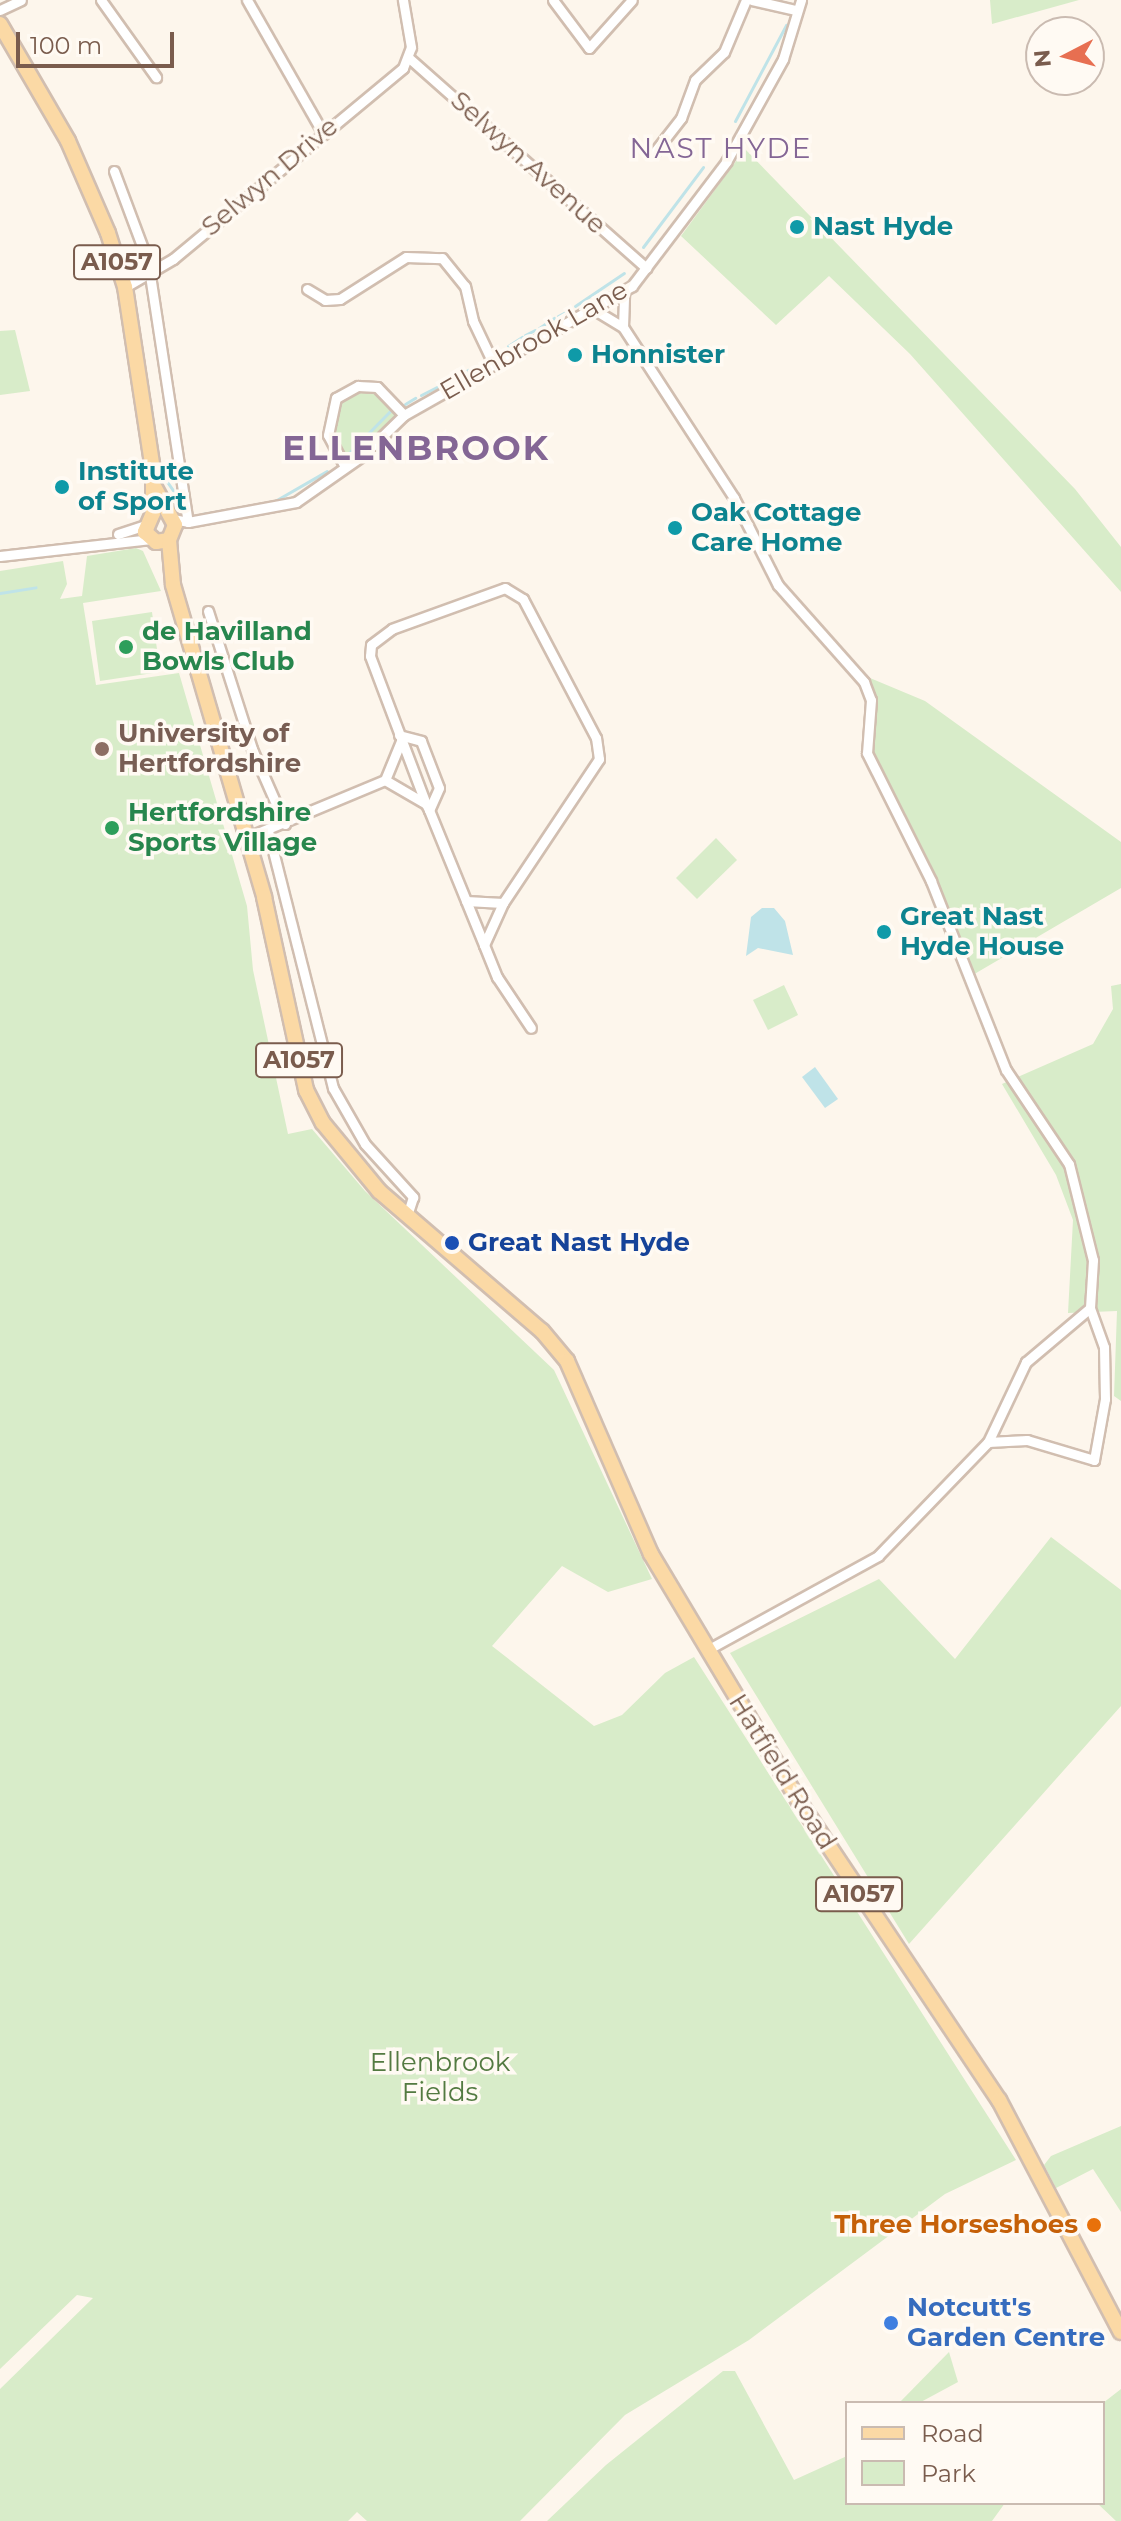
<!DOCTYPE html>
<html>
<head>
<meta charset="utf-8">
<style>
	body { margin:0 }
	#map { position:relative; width:1121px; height:2521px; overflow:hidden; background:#fdf6ec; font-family:Montserrat,sans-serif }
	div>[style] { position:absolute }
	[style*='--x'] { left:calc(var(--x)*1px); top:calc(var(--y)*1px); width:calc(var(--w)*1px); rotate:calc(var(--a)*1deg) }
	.green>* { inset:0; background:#d8ecc9 }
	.water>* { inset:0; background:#bfe3e8 }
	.stream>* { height:3px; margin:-1.5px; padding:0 1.5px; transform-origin:1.5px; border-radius:1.5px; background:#bfe3e8 }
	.roads { filter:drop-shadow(2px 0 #d1beb0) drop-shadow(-2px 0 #d1beb0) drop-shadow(0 2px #d1beb0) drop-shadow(0 -2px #d1beb0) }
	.minor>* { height:9px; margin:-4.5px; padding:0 4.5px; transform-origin:4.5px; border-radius:4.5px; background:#fff }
	.primary>* { height:14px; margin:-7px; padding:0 7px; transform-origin:7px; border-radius:7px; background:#fbd9a5 }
	.dots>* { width:22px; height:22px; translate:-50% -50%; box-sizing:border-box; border:4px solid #fffaf3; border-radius:50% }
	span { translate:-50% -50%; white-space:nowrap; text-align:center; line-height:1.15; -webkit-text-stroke:7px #fffaf3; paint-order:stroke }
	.shield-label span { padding:2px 6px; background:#fffaf3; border:2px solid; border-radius:6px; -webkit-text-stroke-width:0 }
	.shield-label { font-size:24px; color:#7a5c4d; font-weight:700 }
	.street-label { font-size:26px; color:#7a5c4d }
	.culture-label { font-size:26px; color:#0d838f; font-weight:700 }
	.left { translate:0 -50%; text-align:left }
	.leisure-label { font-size:26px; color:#27864d; font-weight:700 }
	.education-label { font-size:26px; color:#785e54; font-weight:700 }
	.transit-label { font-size:26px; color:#164399; font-weight:700 }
	.park-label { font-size:26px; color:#537a41 }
	.food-label { font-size:26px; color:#c56008; font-weight:700 }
	.right { translate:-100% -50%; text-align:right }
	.shop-label { font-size:26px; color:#366cbe; font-weight:700 }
	.neighbourhood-label { font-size:28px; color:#846695; letter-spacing:2px }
	.district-label { font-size:34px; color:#846695; font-weight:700; letter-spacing:2px }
	.legend { position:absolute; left:845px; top:2401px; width:260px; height:104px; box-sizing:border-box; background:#fffaf3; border:2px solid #cabbb1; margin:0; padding:10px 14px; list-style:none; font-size:24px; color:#7a5c4d }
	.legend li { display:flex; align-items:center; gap:16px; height:40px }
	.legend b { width:40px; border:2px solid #cabbb1 }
	.north { position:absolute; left:1025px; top:16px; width:80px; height:80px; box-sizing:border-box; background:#fffaf3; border:2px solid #cabbb1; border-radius:50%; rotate:264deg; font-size:22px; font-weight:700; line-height:32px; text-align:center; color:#7a5c4d }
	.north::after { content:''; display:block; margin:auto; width:28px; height:36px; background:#e76f51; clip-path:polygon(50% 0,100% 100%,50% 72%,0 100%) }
	.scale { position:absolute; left:16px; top:32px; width:158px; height:36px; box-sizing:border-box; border:4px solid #7a5c4d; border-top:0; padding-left:10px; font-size:24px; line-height:28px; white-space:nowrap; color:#7a5c4d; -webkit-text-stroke:6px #fffaf3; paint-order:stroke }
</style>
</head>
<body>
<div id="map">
	<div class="green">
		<i style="clip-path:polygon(990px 0,1079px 0,992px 24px)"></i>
		<i style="clip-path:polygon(745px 149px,1075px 489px,1121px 547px,1121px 592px,910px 354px,829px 276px,776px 325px,681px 236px)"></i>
		<i style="clip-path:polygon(15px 330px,30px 391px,0 395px,0 331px)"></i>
		<i style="clip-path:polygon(377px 387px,404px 415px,345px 467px,331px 445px,330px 409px,347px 389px)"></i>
		<i style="clip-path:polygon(136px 548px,143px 551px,161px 591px,83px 603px,96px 685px,179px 673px,247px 906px,253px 970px,288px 1134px,312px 1129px,365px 1191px,554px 1370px,652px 1579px,608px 1592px,562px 1566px,492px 1646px,594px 1726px,622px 1715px,665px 1673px,694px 1657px,1016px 2160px,945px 2194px,749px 2340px,625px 2415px,520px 2521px,367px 2521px,357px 2512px,348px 2521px,0 2521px,0 2389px,93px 2298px,77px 2295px,0 2369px,0 571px,63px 561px,67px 584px,60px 599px,82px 596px,87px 556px)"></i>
		<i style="clip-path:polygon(152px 612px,160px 672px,100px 681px,92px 621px)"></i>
		<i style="clip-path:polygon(870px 678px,925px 701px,1121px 842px,1121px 888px,971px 976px,938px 881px,872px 750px)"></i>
		<i style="clip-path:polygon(716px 838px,737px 860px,697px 899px,676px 878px)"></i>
		<i style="clip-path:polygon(1121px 984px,1121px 1401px,1114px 1396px,1117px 1311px,1068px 1313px,1073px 1220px,1056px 1175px,1002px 1084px,1093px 1044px,1113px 1009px,1111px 986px)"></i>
		<i style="clip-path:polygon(784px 985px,798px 1015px,768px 1030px,753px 1000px)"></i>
		<i style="clip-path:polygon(1051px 1537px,1121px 1590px,1121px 1706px,909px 1944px,730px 1653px,879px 1579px,955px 1659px)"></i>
		<i style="clip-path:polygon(1121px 2126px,1121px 2212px,1093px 2169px,1056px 2188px,1044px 2165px,1051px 2156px)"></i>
		<i style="clip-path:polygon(949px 2352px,958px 2382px,919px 2403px,899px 2403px)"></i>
		<i style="clip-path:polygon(723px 2371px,735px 2371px,794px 2480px,847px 2456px,847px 2503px,1005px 2503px,992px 2521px,547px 2521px,606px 2465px)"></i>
		<i style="clip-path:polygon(1121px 2389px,1121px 2521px,1116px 2521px,1097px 2503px,1103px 2503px,1103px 2403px)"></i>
	</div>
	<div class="water">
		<i style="clip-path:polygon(762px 908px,774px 908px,785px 921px,793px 955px,758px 948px,746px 956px,751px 917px)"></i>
		<i style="clip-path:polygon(815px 1067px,838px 1099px,825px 1108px,802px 1077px)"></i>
	</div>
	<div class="stream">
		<i style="--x:735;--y:121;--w:109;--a:-62"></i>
		<i style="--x:643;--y:247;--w:100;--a:-53.1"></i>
		<i style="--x:575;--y:306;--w:59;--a:-34"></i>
		<i style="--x:558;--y:316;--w:15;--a:-28"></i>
		<i style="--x:539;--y:328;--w:18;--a:-34"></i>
		<i style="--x:525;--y:335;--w:11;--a:-27"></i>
		<i style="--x:508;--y:346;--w:17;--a:-33"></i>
		<i style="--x:450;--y:380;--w:21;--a:-29"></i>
		<i style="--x:421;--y:395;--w:27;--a:-27"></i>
		<i style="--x:405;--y:404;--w:12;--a:-31"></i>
		<i style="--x:347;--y:455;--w:64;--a:-45.6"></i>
		<i style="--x:163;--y:476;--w:24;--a:55"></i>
		<i style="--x:273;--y:502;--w:62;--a:-29.9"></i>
		<i style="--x:202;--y:514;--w:49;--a:-9.5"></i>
		<i style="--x:0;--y:593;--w:36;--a:-9"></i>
	</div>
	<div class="roads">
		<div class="minor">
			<i style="--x:101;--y:0;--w:95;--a:54.5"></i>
			<i style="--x:247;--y:0;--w:153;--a:60.3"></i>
			<i style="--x:553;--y:0;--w:60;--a:53.1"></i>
			<i style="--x:589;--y:48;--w:64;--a:-48.1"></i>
			<i style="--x:752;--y:0;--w:44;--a:13.1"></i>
			<i style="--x:0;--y:10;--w:23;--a:-25"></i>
			<i style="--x:409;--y:58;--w:317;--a:41.5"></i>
			<i style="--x:653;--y:154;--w:46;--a:-52.1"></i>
			<i style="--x:681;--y:118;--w:40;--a:-69.8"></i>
			<i style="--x:695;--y:80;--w:40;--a:-44"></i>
			<i style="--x:724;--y:52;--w:56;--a:-67.1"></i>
			<i style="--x:114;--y:171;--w:97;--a:69.5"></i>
			<i style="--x:148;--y:262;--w:263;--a:81.3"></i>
			<i style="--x:125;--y:287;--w:56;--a:-30.3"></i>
			<i style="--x:173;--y:259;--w:299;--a:-39.7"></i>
			<i style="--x:403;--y:68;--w:22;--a:-69"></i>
			<i style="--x:411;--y:47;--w:48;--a:-99.7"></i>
			<i style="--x:307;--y:289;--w:21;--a:31"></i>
			<i style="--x:325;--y:300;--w:15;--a:-4"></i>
			<i style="--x:340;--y:299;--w:78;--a:-32.5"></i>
			<i style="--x:406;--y:257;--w:36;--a:2"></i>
			<i style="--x:442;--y:258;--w:36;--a:51"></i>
			<i style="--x:465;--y:286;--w:36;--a:77"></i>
			<i style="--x:473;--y:321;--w:49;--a:64.5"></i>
			<i style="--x:593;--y:309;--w:35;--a:31"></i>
			<i style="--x:623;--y:327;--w:204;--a:57"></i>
			<i style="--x:734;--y:498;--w:97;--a:63.2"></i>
			<i style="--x:778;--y:585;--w:130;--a:48.4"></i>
			<i style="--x:864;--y:682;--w:19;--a:69"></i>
			<i style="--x:871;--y:700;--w:53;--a:94.3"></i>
			<i style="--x:867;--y:753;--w:143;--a:63.4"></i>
			<i style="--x:931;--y:881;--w:203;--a:68.4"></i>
			<i style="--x:1006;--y:1070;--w:113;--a:56.2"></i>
			<i style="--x:1069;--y:1164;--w:99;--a:76"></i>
			<i style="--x:1093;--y:1260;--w:48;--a:93.6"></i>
			<i style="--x:1090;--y:1308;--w:84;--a:139.8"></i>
			<i style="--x:1026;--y:1362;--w:89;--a:115.4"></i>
			<i style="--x:988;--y:1442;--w:158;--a:134"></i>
			<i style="--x:878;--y:1556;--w:193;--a:151.2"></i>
			<i style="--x:623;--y:327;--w:35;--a:-88"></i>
			<i style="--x:345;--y:467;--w:36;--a:-118"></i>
			<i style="--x:328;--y:435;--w:38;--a:-78"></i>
			<i style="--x:336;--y:398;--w:25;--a:-29"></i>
			<i style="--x:358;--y:386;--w:19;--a:3"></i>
			<i style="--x:377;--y:387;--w:39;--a:46"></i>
			<i style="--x:173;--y:519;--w:15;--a:11"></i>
			<i style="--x:188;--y:522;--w:110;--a:-10.5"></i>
			<i style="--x:296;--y:502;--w:82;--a:-35"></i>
			<i style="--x:363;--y:455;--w:57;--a:-44.3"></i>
			<i style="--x:404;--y:415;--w:262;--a:-29.5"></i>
			<i style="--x:632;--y:286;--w:156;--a:-52.8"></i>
			<i style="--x:726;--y:162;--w:118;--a:-61"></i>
			<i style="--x:783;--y:59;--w:62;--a:-73"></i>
			<i style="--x:118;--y:534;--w:28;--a:-18"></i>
			<i style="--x:0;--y:556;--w:152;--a:-6.4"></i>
			<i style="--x:208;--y:611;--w:145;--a:72.3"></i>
			<i style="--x:252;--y:749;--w:82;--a:66.3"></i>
			<i style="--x:399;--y:735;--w:23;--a:15"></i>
			<i style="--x:421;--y:741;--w:50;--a:69"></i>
			<i style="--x:439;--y:788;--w:24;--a:114"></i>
			<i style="--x:385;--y:780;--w:48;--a:30.3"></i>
			<i style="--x:268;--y:831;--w:265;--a:75.8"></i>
			<i style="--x:333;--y:1088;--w:64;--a:60.3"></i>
			<i style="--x:365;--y:1144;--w:72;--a:47.8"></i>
			<i style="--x:413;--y:1197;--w:20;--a:108"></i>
			<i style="--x:248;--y:837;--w:148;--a:-22.6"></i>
			<i style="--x:385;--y:780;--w:42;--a:-67.7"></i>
			<i style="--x:466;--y:901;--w:37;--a:3"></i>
			<i style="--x:503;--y:903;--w:173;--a:-56.3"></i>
			<i style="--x:599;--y:759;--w:21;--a:-98"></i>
			<i style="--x:596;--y:738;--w:157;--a:-117.7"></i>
			<i style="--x:523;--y:599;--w:21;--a:-149"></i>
			<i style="--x:505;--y:588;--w:120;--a:160.1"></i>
			<i style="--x:392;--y:629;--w:26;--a:143"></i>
			<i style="--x:371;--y:645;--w:11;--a:95"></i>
			<i style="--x:370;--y:656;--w:158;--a:69.3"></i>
			<i style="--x:426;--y:804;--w:7;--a:63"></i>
			<i style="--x:429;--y:810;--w:146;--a:67.8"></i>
			<i style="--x:484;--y:945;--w:35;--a:68"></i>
			<i style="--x:497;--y:977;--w:61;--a:56.3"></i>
			<i style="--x:484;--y:945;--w:46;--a:-65.7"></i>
			<i style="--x:988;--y:1442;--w:39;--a:-3"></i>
			<i style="--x:1027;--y:1440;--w:70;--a:16.6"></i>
			<i style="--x:1094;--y:1460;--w:62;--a:-79.8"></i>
			<i style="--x:1105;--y:1399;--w:52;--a:-91.1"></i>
			<i style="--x:1104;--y:1347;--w:41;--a:-109.7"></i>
		</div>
		<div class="primary">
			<i style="--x:0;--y:24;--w:135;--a:59.8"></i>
			<i style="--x:68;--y:141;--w:100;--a:66.5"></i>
			<i style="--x:108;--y:233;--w:57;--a:72.5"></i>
			<i style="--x:125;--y:287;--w:185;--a:81.3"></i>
			<i style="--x:153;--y:470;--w:43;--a:90"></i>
			<i style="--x:153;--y:513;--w:21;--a:113"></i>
			<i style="--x:145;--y:532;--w:15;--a:42"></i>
			<i style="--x:156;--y:542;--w:13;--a:-9"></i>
			<i style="--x:155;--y:488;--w:42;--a:61.6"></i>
			<i style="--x:175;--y:525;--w:16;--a:112"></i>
			<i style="--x:169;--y:540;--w:45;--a:84.9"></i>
			<i style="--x:173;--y:585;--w:325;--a:73.7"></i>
			<i style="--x:264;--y:897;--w:198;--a:77.7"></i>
			<i style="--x:306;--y:1090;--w:37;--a:63"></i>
			<i style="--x:323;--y:1123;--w:88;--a:50.5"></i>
			<i style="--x:379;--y:1191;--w:215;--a:40.7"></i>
			<i style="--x:542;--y:1331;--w:39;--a:50"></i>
			<i style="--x:567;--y:1361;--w:210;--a:66.5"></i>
			<i style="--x:651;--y:1554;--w:290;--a:59.1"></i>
			<i style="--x:800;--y:1803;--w:358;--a:56.2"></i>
			<i style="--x:999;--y:2100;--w:262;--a:62.3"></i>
		</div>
	</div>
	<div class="dots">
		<i style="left:797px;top:227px;background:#0f9aa8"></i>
		<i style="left:575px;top:355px;background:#0f9aa8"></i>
		<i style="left:62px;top:487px;background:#0f9aa8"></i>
		<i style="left:675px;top:528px;background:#0f9aa8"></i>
		<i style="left:126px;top:647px;background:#2e9e5b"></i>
		<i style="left:102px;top:749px;background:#8d6e63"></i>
		<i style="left:112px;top:828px;background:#2e9e5b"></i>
		<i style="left:884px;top:932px;background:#0f9aa8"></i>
		<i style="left:452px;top:1243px;background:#1a4fb4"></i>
		<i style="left:1094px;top:2225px;background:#e8710a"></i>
		<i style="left:891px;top:2323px;background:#3f7fe0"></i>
	</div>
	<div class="shield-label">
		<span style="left:117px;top:262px">A1057</span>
		<span style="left:299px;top:1060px">A1057</span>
		<span style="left:859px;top:1894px">A1057</span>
	</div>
	<div class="street-label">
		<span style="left:528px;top:163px;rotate:42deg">Selwyn Avenue</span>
		<span style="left:270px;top:177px;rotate:-40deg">Selwyn Drive</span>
		<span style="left:534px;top:341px;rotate:-30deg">Ellenbrook Lane</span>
		<span style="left:782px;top:1772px;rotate:58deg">Hatfield Road</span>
	</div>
	<div class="culture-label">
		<span class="left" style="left:813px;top:227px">Nast Hyde</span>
		<span class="left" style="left:591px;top:355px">Honnister</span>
		<span class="left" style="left:78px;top:487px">Institute<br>of Sport</span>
		<span class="left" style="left:691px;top:528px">Oak Cottage<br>Care Home</span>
		<span class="left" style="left:900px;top:932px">Great Nast<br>Hyde House</span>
	</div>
	<div class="leisure-label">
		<span class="left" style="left:142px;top:647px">de Havilland<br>Bowls Club</span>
		<span class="left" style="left:128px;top:828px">Hertfordshire<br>Sports Village</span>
	</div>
	<div class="education-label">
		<span class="left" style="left:118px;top:749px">University of<br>Hertfordshire</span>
	</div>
	<div class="transit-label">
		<span class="left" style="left:468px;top:1243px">Great Nast Hyde</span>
	</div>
	<div class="park-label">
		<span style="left:440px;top:2078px">Ellenbrook<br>Fields</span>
	</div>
	<div class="food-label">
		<span class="right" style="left:1078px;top:2225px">Three Horseshoes</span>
	</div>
	<div class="shop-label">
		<span class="left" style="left:907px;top:2323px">Notcutt's<br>Garden Centre</span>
	</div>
	<div class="neighbourhood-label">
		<span style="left:721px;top:148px">NAST HYDE</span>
	</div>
	<div class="district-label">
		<span style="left:416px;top:449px">ELLENBROOK</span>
	</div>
	<ul class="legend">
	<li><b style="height:10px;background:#fbd9a5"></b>Road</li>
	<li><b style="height:22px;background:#d8ecc9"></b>Park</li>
	</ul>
	<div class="north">N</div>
	<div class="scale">100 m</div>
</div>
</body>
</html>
